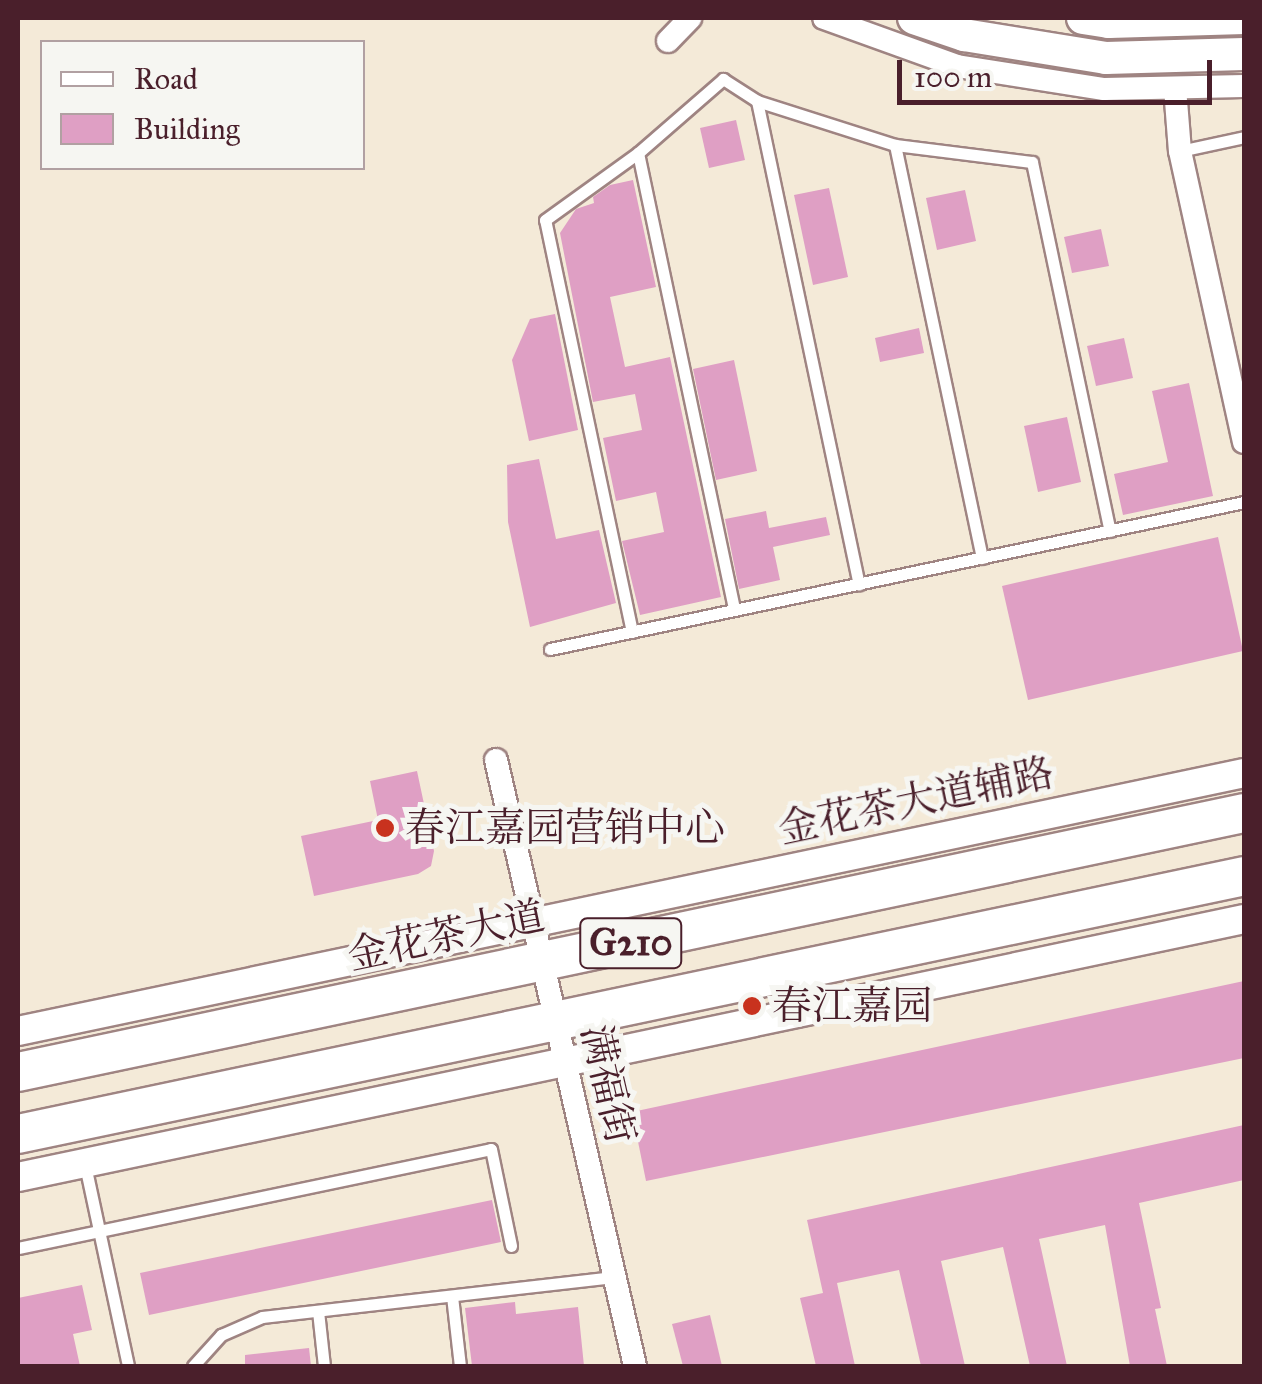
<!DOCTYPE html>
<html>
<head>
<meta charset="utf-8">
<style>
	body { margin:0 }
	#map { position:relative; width:1262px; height:1384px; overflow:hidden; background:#f4ead8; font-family:"IM FELL Great Primer","Noto Serif SC",serif }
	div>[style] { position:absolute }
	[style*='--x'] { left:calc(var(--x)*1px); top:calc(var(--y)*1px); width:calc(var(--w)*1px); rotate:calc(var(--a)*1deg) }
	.building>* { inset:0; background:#df9fc4 }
	.roads { filter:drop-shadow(2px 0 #9f8482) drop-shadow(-2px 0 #9f8482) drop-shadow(0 2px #9f8482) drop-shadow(0 -2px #9f8482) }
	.service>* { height:11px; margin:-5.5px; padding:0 5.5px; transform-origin:5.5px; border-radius:5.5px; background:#fff }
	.minor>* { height:22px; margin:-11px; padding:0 11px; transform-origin:11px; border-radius:11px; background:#fff }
	.tertiary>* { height:28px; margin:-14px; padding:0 14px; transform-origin:14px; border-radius:14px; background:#fff }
	.secondary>* { height:32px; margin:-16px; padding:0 16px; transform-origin:16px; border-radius:16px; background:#fff }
	.trunk>* { height:38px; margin:-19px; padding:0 19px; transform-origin:19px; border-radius:19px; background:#fff }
	.dots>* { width:28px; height:28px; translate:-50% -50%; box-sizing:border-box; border:5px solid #f6f6f2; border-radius:50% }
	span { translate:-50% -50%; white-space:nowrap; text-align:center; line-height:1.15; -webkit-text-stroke:10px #f6f6f2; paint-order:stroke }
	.shield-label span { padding:2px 8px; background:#f6f6f2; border:2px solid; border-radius:8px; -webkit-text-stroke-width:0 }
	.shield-label { font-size:38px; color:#4a1f2b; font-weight:700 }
	.street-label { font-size:40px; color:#4a1f2b }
	.poi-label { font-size:40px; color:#4a1f2b }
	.left { translate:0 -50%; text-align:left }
	.frame { position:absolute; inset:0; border:20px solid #4a1f2b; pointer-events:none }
	.legend { position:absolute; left:40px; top:40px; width:325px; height:130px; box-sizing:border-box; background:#f6f6f2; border:2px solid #b1a0a2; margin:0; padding:12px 18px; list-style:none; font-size:30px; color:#4a1f2b }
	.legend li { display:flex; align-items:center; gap:20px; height:50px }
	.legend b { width:50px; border:2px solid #b1a0a2 }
	.scale { position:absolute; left:897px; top:60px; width:315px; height:45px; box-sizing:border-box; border:5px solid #4a1f2b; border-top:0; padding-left:12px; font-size:30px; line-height:35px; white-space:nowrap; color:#4a1f2b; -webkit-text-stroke:8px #f6f6f2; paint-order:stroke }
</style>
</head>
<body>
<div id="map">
	<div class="building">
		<i style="clip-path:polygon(736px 120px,745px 160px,709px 168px,700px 128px)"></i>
		<i style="clip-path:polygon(633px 180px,656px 287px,610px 297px,625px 367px,670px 357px,721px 597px,640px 615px,622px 541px,664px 532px,656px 492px,616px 501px,603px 438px,642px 430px,635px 394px,593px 402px,560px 233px,576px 209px,594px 203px,593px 197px,610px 185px)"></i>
		<i style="clip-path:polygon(829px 188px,848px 277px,813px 285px,794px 195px)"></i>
		<i style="clip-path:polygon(965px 190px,976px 241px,937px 250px,926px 198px)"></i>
		<i style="clip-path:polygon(1101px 229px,1109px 266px,1072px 273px,1064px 237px)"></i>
		<i style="clip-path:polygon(555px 314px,578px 430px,529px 441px,512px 360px,530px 319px)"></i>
		<i style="clip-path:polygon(919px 328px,924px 353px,880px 362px,875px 338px)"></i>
		<i style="clip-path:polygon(1124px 338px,1133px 378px,1096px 386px,1087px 346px)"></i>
		<i style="clip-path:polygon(734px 360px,757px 471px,716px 480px,693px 369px)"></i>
		<i style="clip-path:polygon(1189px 383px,1213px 496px,1123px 515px,1114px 474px,1168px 462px,1152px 391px)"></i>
		<i style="clip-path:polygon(1067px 417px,1081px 482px,1038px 492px,1024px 426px)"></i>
		<i style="clip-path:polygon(539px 459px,556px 539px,599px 530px,616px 603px,530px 627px,508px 522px,507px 465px)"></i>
		<i style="clip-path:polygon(766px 511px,769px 528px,826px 517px,830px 535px,773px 547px,780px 580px,739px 589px,725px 519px)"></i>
		<i style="clip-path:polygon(1218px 537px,1243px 651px,1028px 700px,1002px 586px)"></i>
		<i style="clip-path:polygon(417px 771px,434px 851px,431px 866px,418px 874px,314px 896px,301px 836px,378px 820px,370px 781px)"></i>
		<i style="clip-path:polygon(1244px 981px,1244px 1058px,646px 1181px,632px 1112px)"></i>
		<i style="clip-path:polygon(1244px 1125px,1244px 1180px,1139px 1203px,1161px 1308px,1155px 1309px,1167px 1366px,1130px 1366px,1105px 1225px,1039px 1239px,1067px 1366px,1030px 1366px,1003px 1247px,941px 1261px,965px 1366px,921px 1366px,899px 1270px,837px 1283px,855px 1366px,816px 1366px,800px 1298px,823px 1293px,807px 1220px)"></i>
		<i style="clip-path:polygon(492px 1200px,501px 1242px,149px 1315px,140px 1273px)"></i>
		<i style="clip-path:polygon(82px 1285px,92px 1330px,73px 1334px,80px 1366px,18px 1366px,18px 1298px)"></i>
		<i style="clip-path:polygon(515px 1302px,516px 1314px,578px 1307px,584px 1366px,472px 1366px,465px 1308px)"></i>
		<i style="clip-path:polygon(710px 1315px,722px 1366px,683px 1366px,672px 1324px)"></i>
		<i style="clip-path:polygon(309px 1348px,311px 1366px,245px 1366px,245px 1355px)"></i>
	</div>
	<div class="roads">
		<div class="service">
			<i style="--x:757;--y:101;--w:494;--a:78.1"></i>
			<i style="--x:895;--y:145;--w:422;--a:78.1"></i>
			<i style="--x:1180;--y:151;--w:66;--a:-12.3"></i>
			<i style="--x:638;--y:153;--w:467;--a:78.1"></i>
			<i style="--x:632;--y:632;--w:421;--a:-101.9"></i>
			<i style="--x:545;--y:220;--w:115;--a:-35.8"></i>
			<i style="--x:638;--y:153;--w:113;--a:-41"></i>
			<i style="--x:723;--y:79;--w:40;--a:32.9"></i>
			<i style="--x:757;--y:101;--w:145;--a:17.7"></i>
			<i style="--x:895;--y:145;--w:138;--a:7.1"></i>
			<i style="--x:1032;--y:162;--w:377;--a:78.1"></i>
			<i style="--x:550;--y:649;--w:709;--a:-11.96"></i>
			<i style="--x:85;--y:1165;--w:206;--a:77.9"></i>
			<i style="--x:18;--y:1248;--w:483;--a:-11.8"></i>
			<i style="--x:491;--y:1149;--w:99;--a:78.3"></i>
			<i style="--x:452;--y:1296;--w:70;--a:83.5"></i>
			<i style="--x:318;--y:1311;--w:55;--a:83.8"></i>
			<i style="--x:193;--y:1366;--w:42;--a:-47.9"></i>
			<i style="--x:221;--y:1335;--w:45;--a:-23.7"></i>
			<i style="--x:262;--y:1317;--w:354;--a:-6.5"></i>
		</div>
		<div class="minor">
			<i style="--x:824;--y:18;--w:141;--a:19.8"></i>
			<i style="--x:957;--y:66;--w:149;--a:8.9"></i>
			<i style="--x:1104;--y:89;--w:140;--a:-1.2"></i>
			<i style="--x:668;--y:41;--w:32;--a:-46"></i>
			<i style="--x:1175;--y:88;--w:63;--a:85.5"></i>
			<i style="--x:1180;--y:151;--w:298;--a:77.6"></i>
			<i style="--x:496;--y:760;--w:622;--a:77.08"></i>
		</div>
		<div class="tertiary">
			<i style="--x:18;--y:1031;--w:1253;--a:-11.88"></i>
			<i style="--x:18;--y:1177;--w:1253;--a:-11.88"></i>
		</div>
		<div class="secondary">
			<i style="--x:914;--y:18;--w:53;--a:18.8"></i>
			<i style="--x:964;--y:35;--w:144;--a:9.2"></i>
			<i style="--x:1106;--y:58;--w:138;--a:-1.7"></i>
			<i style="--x:1083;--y:18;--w:26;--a:9"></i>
			<i style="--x:1109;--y:22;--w:135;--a:-1.7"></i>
		</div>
		<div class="trunk">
			<i style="--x:18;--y:1072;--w:1253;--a:-11.93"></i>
			<i style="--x:18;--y:1134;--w:1253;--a:-11.88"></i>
		</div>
	</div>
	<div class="dots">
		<i style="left:385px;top:828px;background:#c8321e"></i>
		<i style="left:752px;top:1006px;background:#c8321e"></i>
	</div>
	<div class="shield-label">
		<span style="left:631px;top:943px">G210</span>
	</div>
	<div class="street-label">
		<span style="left:916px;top:801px;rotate:-12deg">金花茶大道辅路</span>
		<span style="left:446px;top:936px;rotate:-12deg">金花茶大道</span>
		<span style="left:608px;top:1084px;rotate:77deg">满福街</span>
	</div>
	<div class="poi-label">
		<span class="left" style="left:405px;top:828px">春江嘉园营销中心</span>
		<span class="left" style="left:772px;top:1006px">春江嘉园</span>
	</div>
	<div class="frame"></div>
	<ul class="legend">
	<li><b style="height:12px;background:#fff"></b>Road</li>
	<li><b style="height:28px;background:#df9fc4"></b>Building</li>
	</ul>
	<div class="scale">100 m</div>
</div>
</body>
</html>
